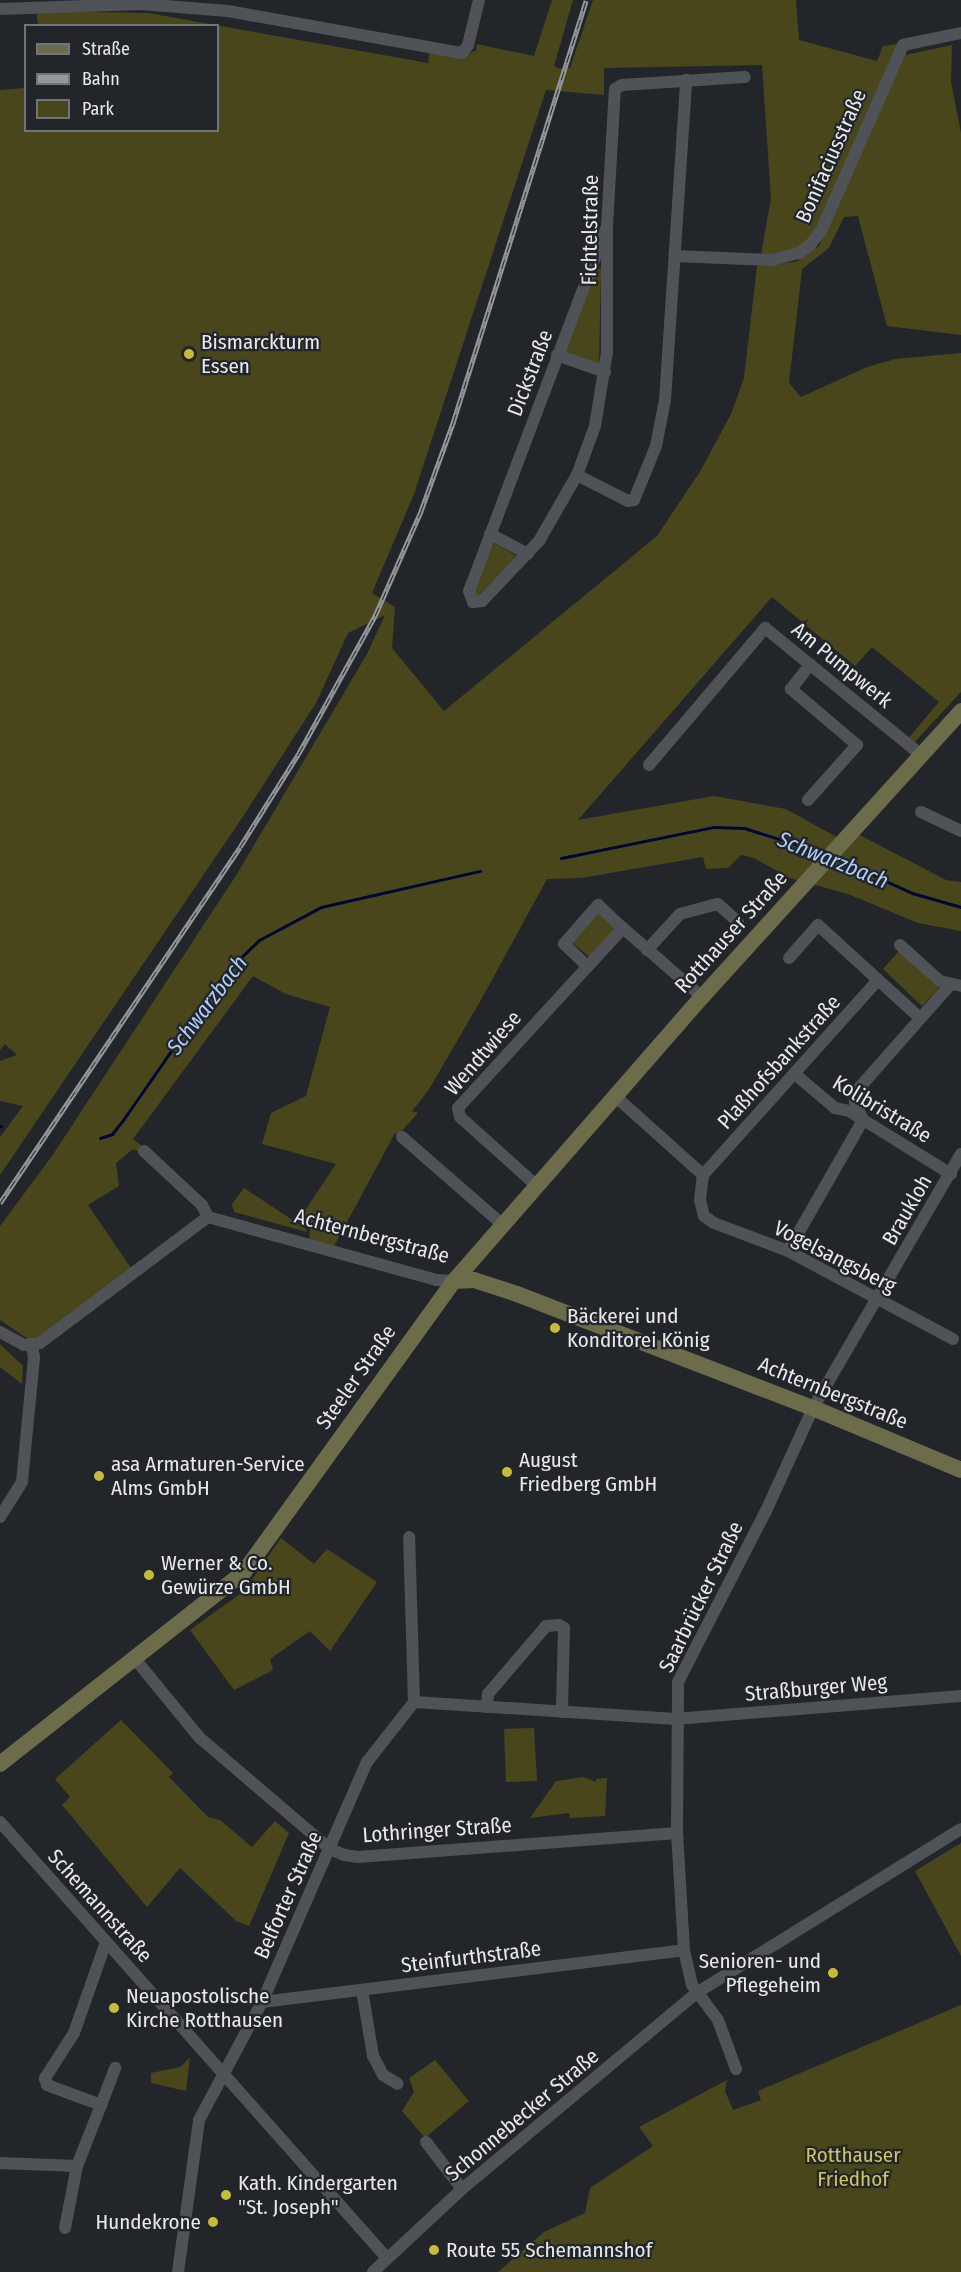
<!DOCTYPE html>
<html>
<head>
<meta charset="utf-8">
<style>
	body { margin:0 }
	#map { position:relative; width:961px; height:2272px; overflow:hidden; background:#22262a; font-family:"Fira Sans Condensed",sans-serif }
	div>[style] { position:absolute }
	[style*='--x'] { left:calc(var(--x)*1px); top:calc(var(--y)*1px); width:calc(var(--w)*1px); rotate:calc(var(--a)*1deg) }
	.green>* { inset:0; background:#4a461b }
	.stream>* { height:3px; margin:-1.5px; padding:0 1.5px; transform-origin:1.5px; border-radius:1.5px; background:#000736 }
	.street>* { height:12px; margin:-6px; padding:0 6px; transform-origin:6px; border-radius:6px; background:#4f5358 }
	.secondary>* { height:16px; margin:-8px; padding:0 8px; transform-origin:8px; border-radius:8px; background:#6c6b4a }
	.rail>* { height:5px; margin-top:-2.5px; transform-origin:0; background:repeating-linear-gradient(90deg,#22262a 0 9px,#94979b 0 18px); box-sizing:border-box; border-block:2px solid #94979b }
	.dots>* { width:16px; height:16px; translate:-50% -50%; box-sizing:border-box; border:3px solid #22262a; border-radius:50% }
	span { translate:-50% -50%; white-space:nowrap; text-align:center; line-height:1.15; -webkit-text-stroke:4.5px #22262a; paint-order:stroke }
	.street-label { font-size:21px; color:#e7e9ed }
	.poi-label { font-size:21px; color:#e7e9ed }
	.left { translate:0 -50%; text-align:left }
	.right { translate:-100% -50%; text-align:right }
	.park-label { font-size:21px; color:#cdc45e }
	.water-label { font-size:22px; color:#b0cdfd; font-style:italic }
	.legend { position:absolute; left:24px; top:24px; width:195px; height:108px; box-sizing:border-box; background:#22262a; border:2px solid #717478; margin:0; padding:8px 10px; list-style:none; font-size:18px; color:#e7e9ed }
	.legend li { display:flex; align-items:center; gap:12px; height:30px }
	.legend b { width:30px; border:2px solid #717478 }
</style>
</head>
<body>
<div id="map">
	<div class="green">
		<i style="clip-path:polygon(552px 0,573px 0,554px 66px,560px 69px,570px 68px,593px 0,796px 0,799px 40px,877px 61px,883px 46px,899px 44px,810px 245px,760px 260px,771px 198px,762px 65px,604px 68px,604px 95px,546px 90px,414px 494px,372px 593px,395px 607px,392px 648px,444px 711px,657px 536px,701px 470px,731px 414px,744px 378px,757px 266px,795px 262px,819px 246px,905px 55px,952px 45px,951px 82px,961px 133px,961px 335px,887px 326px,858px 216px,844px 217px,829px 248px,802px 269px,789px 383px,801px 397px,867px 367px,895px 359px,961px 353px,961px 692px,911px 746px,906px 741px,939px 702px,872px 647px,855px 666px,772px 597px,578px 820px,714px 796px,786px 809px,842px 840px,854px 832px,946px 880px,961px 882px,961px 931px,918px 923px,848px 894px,790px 878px,754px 858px,741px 855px,728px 868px,706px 869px,703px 857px,581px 878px,547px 879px,482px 998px,428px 1091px,412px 1111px,418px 1113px,398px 1135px,395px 1133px,332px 1250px,309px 1243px,310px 1229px,298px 1221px,336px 1164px,262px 1144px,271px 1113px,306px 1096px,330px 1007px,286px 994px,253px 976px,133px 1139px,146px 1149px,141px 1153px,133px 1149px,116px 1163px,119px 1186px,88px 1205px,131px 1268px,43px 1336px,28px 1339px,0 1320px,0 1226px,52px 1156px,237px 874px,367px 654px,385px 615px,348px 633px,316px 703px,242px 818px,0 1175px,0 1137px,23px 1106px,0 1101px,0 1061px,17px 1055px,5px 1044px,0 1050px,0 90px,25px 88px,26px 130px,218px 130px,218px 26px,38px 25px,36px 11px,148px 13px,428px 63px,430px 46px,463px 54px,476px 51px,477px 44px,534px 56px)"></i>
		<i style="clip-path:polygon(597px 268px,601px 269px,599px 365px,566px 354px,565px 349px)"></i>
		<i style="clip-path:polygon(494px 543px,517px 556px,477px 597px,473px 592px)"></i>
		<i style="clip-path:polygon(599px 912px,616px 928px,589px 957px,572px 942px)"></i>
		<i style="clip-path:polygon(899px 951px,939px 988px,922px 1006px,883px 969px)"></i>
		<i style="clip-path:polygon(244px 1188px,306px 1229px,307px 1232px,234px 1212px,232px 1204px)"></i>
		<i style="clip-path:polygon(0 1344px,23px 1366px,22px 1384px,0 1367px)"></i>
		<i style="clip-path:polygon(281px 1538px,314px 1564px,327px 1549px,377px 1582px,330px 1651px,310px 1631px,270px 1659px,273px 1670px,234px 1690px,190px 1630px,244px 1591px)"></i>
		<i style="clip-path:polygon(121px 1720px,173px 1773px,169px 1777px,208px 1817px,220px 1820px,252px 1847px,275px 1821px,289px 1833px,249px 1926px,236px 1921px,180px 1868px,147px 1907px,62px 1805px,70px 1797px,55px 1779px)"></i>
		<i style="clip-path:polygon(534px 1728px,537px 1781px,506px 1782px,504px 1729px)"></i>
		<i style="clip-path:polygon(583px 1777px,596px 1782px,596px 1779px,607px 1778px,605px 1816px,570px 1818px,569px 1813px,530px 1818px,556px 1781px)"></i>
		<i style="clip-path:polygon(961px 1843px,961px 1956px,915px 1871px)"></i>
		<i style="clip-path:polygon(961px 2005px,961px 2272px,498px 2272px,544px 2232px,585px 2213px,590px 2188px,653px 2146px,639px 2127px,727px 2080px,725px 2091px,733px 2110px,761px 2100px,758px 2091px)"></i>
		<i style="clip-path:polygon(190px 2057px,186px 2091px,151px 2083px,151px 2073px,180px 2067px)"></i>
		<i style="clip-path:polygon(435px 2060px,469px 2101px,425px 2138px,402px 2111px,414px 2092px,409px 2078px)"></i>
	</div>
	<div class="stream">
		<i style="--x:561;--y:858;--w:155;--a:-11.5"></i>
		<i style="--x:713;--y:827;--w:31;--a:2"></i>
		<i style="--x:744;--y:828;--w:83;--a:17.6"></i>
		<i style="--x:835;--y:858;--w:85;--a:24.4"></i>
		<i style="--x:912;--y:893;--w:51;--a:15.9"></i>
		<i style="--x:0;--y:1126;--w:1;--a:0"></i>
		<i style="--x:100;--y:1138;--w:13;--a:-18"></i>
		<i style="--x:112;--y:1134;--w:18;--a:-52"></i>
		<i style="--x:123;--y:1120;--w:180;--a:-55.2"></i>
		<i style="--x:226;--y:972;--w:46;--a:-44.1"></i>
		<i style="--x:259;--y:940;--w:70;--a:-28"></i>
		<i style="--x:321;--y:907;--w:163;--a:-12.8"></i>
	</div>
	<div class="street">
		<i style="--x:0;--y:9;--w:141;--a:-2"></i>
		<i style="--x:141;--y:4;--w:87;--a:4.6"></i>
		<i style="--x:228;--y:11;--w:238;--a:10.2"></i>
		<i style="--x:462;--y:53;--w:10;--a:-53"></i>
		<i style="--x:468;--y:45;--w:46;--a:-76.3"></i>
		<i style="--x:607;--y:226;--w:390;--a:110.7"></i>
		<i style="--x:469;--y:591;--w:12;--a:70"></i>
		<i style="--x:473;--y:602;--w:9;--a:-6"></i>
		<i style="--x:482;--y:601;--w:83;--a:-46.5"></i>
		<i style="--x:539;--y:541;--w:76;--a:-60.1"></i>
		<i style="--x:577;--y:475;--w:52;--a:-69.8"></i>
		<i style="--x:595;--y:426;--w:75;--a:-80.8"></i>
		<i style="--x:607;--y:352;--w:126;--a:-90"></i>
		<i style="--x:607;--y:226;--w:137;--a:-86.7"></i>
		<i style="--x:615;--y:89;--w:8;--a:-30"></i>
		<i style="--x:622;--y:85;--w:123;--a:-3.7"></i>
		<i style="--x:675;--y:256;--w:97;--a:2.4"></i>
		<i style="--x:772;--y:260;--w:28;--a:-15"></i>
		<i style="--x:799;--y:253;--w:14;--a:-36"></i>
		<i style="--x:810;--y:245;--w:18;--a:-52"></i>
		<i style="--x:821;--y:231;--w:203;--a:-66.2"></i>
		<i style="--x:903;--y:45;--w:59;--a:-11.7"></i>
		<i style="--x:557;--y:355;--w:51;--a:19.5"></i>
		<i style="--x:577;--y:475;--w:57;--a:27"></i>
		<i style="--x:628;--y:501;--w:6;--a:-9"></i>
		<i style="--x:634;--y:500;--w:58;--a:-67.8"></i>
		<i style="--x:656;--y:446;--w:47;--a:-78.9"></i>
		<i style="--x:665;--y:400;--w:321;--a:-86.2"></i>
		<i style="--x:490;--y:534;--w:43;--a:27.8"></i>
		<i style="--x:649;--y:765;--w:180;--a:-49.7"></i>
		<i style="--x:765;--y:628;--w:201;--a:39.1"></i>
		<i style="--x:808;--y:800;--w:74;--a:-48.3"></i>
		<i style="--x:857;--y:745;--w:87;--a:-139.7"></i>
		<i style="--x:791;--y:689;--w:31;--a:-52"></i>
		<i style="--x:921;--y:812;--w:44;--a:25.4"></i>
		<i style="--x:900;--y:945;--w:54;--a:42"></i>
		<i style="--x:940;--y:981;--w:22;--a:13"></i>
		<i style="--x:647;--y:950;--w:49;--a:-47.5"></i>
		<i style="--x:680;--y:914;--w:39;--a:-15"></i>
		<i style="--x:718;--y:904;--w:27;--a:42"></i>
		<i style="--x:789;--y:958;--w:44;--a:-48.7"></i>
		<i style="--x:818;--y:925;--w:138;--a:42.4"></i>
		<i style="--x:587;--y:966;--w:32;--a:-136"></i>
		<i style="--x:564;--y:944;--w:52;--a:-48.9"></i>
		<i style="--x:598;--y:905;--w:34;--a:43"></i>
		<i style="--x:878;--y:980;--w:262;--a:131.9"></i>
		<i style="--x:703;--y:1175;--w:25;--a:97"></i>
		<i style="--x:700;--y:1200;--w:16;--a:76"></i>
		<i style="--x:704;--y:1216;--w:12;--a:35"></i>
		<i style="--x:714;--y:1223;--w:79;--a:20.7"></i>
		<i style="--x:788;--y:1251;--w:187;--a:28.1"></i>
		<i style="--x:796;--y:1075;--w:51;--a:40.2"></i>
		<i style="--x:835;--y:1108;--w:14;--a:12"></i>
		<i style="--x:849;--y:1111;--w:120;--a:31.7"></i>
		<i style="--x:615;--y:1096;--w:118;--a:41.9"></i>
		<i style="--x:402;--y:1137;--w:134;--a:41.1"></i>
		<i style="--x:144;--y:1151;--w:79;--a:43"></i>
		<i style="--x:202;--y:1205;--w:13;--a:63"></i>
		<i style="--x:537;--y:1186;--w:103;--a:-138.1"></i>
		<i style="--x:460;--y:1117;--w:9;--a:-103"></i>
		<i style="--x:458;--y:1108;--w:244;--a:-47.5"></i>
		<i style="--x:623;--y:928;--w:105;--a:41.1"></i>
		<i style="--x:788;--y:1251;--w:151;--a:-60.2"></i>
		<i style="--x:863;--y:1120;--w:20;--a:-114"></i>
		<i style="--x:855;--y:1102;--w:16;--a:-72"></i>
		<i style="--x:860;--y:1087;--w:135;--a:-48.6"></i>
		<i style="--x:0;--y:1332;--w:27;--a:28"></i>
		<i style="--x:24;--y:1345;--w:16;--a:-7"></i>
		<i style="--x:40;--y:1343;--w:210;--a:-36.9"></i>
		<i style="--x:208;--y:1217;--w:237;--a:15.4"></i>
		<i style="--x:436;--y:1280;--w:18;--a:3"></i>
		<i style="--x:0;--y:1517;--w:41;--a:-57.8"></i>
		<i style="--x:22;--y:1482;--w:125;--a:-84.5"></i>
		<i style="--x:34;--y:1358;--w:12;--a:-99"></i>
		<i style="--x:135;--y:1659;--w:102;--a:50.6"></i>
		<i style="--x:200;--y:1738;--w:171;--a:40.5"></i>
		<i style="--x:330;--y:1849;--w:15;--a:23"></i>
		<i style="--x:344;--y:1855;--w:14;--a:8"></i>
		<i style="--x:358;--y:1857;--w:320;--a:-4.3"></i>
		<i style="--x:414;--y:1702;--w:262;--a:3.7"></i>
		<i style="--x:675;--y:1719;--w:287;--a:-4.6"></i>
		<i style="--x:487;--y:1707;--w:13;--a:-86"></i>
		<i style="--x:488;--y:1694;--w:89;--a:-49.5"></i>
		<i style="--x:546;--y:1626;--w:13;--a:-4"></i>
		<i style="--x:559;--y:1625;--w:6;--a:31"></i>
		<i style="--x:564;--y:1628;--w:84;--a:91.4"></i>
		<i style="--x:0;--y:1822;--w:582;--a:48.42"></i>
		<i style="--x:106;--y:1942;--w:96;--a:109.4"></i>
		<i style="--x:74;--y:2033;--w:54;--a:122.8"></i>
		<i style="--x:45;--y:2078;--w:7;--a:74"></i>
		<i style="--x:47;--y:2085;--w:58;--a:20.3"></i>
		<i style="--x:101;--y:2105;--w:40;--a:-69"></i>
		<i style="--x:362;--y:1990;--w:67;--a:80.5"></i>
		<i style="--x:373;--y:2056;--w:21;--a:62"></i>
		<i style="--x:383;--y:2075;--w:17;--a:31"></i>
		<i style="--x:262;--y:2002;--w:425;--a:-7"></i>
		<i style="--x:736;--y:2069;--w:52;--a:-110.2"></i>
		<i style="--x:718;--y:2020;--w:44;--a:-126.6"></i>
		<i style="--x:692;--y:1985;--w:36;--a:-103"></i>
		<i style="--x:684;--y:1950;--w:117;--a:-93.4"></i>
		<i style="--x:677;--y:1833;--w:151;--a:-89.6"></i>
		<i style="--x:678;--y:1682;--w:190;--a:-62.8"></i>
		<i style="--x:765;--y:1513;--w:115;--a:-65.4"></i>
		<i style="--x:813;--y:1408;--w:294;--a:-59.8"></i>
		<i style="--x:426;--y:2142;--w:59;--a:52.5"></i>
		<i style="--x:0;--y:2163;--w:77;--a:2.2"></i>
		<i style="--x:77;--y:2166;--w:66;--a:-68.5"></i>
		<i style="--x:65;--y:2228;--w:63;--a:-79"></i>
		<i style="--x:178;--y:2272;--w:153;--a:-82.1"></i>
		<i style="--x:199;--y:2120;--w:134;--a:-61.9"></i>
		<i style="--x:262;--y:2002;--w:262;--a:-66.4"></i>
		<i style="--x:367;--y:1762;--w:76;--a:-51.9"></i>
		<i style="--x:414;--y:1702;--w:165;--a:-91.7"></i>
		<i style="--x:373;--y:2272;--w:122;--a:-43"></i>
		<i style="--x:462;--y:2189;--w:307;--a:-39.9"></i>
		<i style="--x:698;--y:1992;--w:309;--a:-31.8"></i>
	</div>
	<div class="secondary">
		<i style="--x:454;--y:1281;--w:20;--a:-3"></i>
		<i style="--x:474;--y:1280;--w:45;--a:18"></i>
		<i style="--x:517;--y:1294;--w:317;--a:21.1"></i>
		<i style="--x:813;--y:1408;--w:160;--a:22.7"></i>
		<i style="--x:0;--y:1764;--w:310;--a:-38.2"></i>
		<i style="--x:244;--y:1572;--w:359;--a:-54.2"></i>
		<i style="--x:454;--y:1281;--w:377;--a:-48.9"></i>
		<i style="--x:702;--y:997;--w:386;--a:-47.8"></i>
	</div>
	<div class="rail">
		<i style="--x:0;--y:1203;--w:429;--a:-56"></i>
		<i style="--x:240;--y:847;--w:111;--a:-57.9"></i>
		<i style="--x:299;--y:753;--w:157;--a:-61"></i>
		<i style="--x:375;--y:616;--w:115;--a:-66.3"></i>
		<i style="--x:421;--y:511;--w:94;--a:-70"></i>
		<i style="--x:453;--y:423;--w:443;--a:-72.5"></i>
	</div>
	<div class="dots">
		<i style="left:189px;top:354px;background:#c6bc3c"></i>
		<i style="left:555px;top:1328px;background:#c6bc3c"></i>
		<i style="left:507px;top:1472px;background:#c6bc3c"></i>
		<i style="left:99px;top:1476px;background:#c6bc3c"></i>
		<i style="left:149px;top:1575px;background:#c6bc3c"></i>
		<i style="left:833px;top:1973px;background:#c6bc3c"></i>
		<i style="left:114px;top:2008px;background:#c6bc3c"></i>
		<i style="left:226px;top:2195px;background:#c6bc3c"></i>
		<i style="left:213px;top:2222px;background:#c6bc3c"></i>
		<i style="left:434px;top:2250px;background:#c6bc3c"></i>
	</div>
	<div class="street-label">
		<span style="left:831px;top:156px;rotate:-66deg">Bonifaciusstraße</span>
		<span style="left:590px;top:230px;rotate:-89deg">Fichtelstraße</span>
		<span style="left:530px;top:373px;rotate:-69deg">Dickstraße</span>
		<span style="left:842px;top:665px;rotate:39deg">Am Pumpwerk</span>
		<span style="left:731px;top:932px;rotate:-48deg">Rotthauser Straße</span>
		<span style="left:483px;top:1053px;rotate:-49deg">Wendtwiese</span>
		<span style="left:779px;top:1062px;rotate:-48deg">Plaßhofsbankstraße</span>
		<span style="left:882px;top:1109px;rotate:31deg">Kolibristraße</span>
		<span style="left:907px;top:1210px;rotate:-60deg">Braukloh</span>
		<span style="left:372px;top:1236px;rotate:15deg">Achternbergstraße</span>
		<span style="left:835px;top:1257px;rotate:27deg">Vogelsangsberg</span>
		<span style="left:356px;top:1377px;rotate:-55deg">Steeler Straße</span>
		<span style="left:833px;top:1393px;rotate:22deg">Achternbergstraße</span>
		<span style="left:701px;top:1597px;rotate:-64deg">Saarbrücker Straße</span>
		<span style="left:816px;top:1688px;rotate:-5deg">Straßburger Weg</span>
		<span style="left:437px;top:1830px;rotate:-4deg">Lothringer Straße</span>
		<span style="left:288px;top:1895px;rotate:-66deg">Belforter Straße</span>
		<span style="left:100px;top:1906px;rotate:48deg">Schemannstraße</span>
		<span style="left:471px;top:1957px;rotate:-7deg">Steinfurthstraße</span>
		<span style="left:522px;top:2115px;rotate:-40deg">Schonnebecker Straße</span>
	</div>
	<div class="poi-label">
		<span class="left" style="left:201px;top:354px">Bismarckturm<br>Essen</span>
		<span class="left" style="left:567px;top:1328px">Bäckerei und<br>Konditorei König</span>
		<span class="left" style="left:519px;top:1472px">August<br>Friedberg GmbH</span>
		<span class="left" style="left:111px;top:1476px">asa Armaturen-Service<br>Alms GmbH</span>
		<span class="left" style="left:161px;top:1575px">Werner &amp; Co.<br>Gewürze GmbH</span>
		<span class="right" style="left:821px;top:1973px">Senioren- und<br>Pflegeheim</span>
		<span class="left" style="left:126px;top:2008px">Neuapostolische<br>Kirche Rotthausen</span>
		<span class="left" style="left:238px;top:2195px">Kath. Kindergarten<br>"St. Joseph"</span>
		<span class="right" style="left:201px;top:2222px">Hundekrone</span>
		<span class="left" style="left:446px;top:2250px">Route 55 Schemannshof</span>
	</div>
	<div class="park-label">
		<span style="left:853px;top:2167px">Rotthauser<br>Friedhof</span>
	</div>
	<div class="water-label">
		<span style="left:833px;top:860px;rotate:22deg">Schwarzbach</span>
		<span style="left:207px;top:1005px;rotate:-53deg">Schwarzbach</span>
	</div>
	<ul class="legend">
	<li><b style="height:8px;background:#6c6b4a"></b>Straße</li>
	<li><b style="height:8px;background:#94979b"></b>Bahn</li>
	<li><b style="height:16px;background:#4a461b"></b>Park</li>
	</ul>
</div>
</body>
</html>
